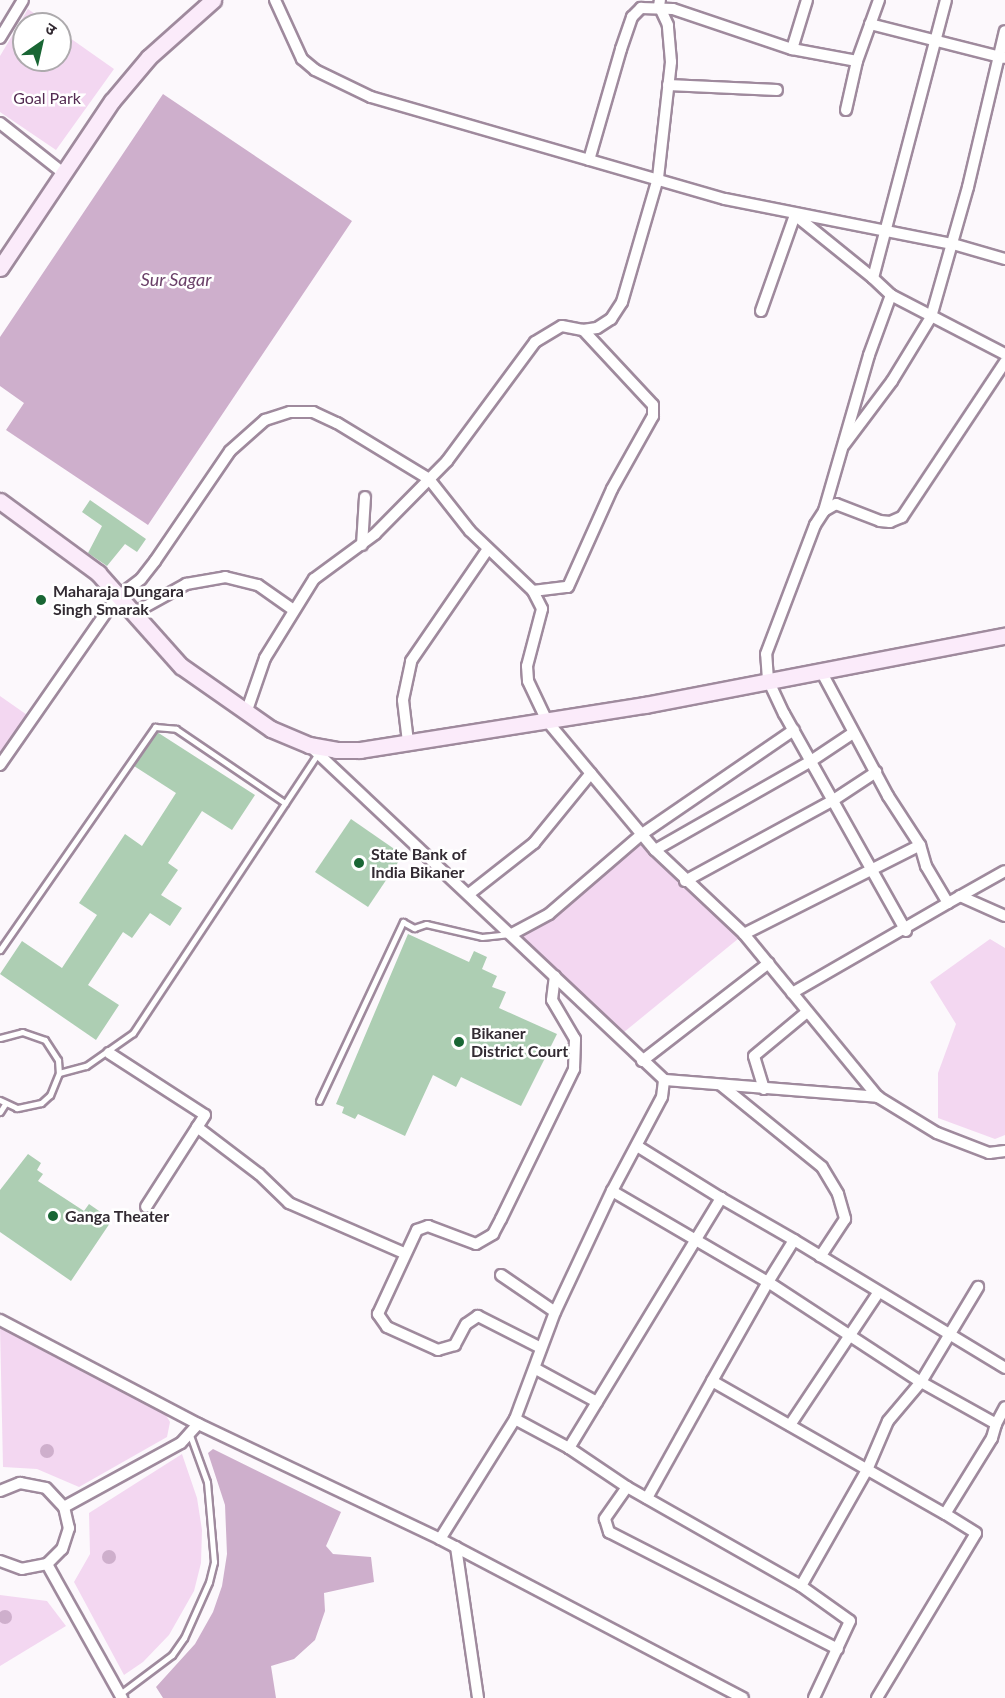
<!DOCTYPE html>
<html>
<head>
<meta charset="utf-8">
<style>
	body { margin:0 }
	#map { position:relative; width:1005px; height:1698px; overflow:hidden; background:#fcf8fc; font-family:Lato,"Noto Sans Devanagari",sans-serif }
	div>[style] { position:absolute }
	[style*='--x'] { left:calc(var(--x)*1px); top:calc(var(--y)*1px); width:calc(var(--w)*1px); rotate:calc(var(--a)*1deg) }
	.green>* { inset:0; background:#f3d7f1 }
	.water>* { inset:0; background:#ceafcc }
	.round { border-radius:50% }
	.building>* { inset:0; background:#adceb3 }
	.roads { filter:drop-shadow(2px 0 #9f8a9d) drop-shadow(-2px 0 #9f8a9d) drop-shadow(0 2px #9f8a9d) drop-shadow(0 -2px #9f8a9d) }
	.lane>* { height:5px; margin:-2.5px; padding:0 2.5px; transform-origin:2.5px; border-radius:2.5px; background:#fff }
	.street>* { height:10px; margin:-5px; padding:0 5px; transform-origin:5px; border-radius:5px; background:#fff }
	.secondary>* { height:15px; margin:-7.5px; padding:0 7.5px; transform-origin:7.5px; border-radius:7.5px; background:#fbebfa }
	.dots>* { width:16px; height:16px; translate:-50% -50%; box-sizing:border-box; border:3px solid #fff; border-radius:50% }
	span { translate:-50% -50%; white-space:nowrap; text-align:center; line-height:1.15; -webkit-text-stroke:5px #fff; paint-order:stroke }
	.park-label { font-size:16px; color:#542c53 }
	.poi-label { font-size:16px; color:#332b33; font-weight:700 }
	.left { translate:0 -50%; text-align:left }
	.water-label { font-size:18px; color:#6b4169; font-style:italic }
	.north { position:absolute; left:12px; top:12px; width:60px; height:60px; box-sizing:border-box; background:#fff; border:2px solid #adaaad; border-radius:50%; rotate:34deg; font-size:16px; font-weight:700; line-height:24px; text-align:center; color:#332b33 }
	.north::after { content:''; display:block; margin:auto; width:21px; height:27px; background:#196634; clip-path:polygon(50% 0,100% 100%,50% 72%,0 100%) }
</style>
</head>
<body>
<div id="map">
	<div class="green">
		<i style="clip-path:polygon(28px 9px,49px 24px,24px 24px,24px 60px,60px 60px,60px 31px,114px 69px,56px 150px,0 112px,0 56px)"></i>
		<i style="clip-path:polygon(0 696px,30px 717px,0 762px)"></i>
		<i style="clip-path:polygon(642px 834px,744px 934px,618px 1037px,512px 934px)"></i>
		<i style="clip-path:polygon(990px 939px,1005px 948px,1005px 1135px,995px 1139px,938px 1118px,938px 1073px,956px 1024px,930px 982px)"></i>
		<i style="clip-path:polygon(0 1326px,164px 1412px,170px 1422px,167px 1437px,79px 1487px,37px 1469px,3px 1467px)"></i>
		<i style="clip-path:polygon(182px 1454px,197px 1498px,202px 1530px,201px 1563px,194px 1591px,169px 1635px,143px 1662px,124px 1675px,74px 1582px,90px 1554px,89px 1513px)"></i>
		<i style="clip-path:polygon(0 1595px,47px 1601px,66px 1626px,0 1666px)"></i>
	</div>
	<div class="water">
		<i style="clip-path:polygon(163px 94px,352px 221px,148px 525px,6px 430px,24px 403px,0 386px,0 337px)"></i>
		<i class="round" style="left:40px;top:1444px;width:14px;height:14px"></i>
		<i style="clip-path:polygon(213px 1449px,341px 1512px,326px 1546px,333px 1554px,371px 1557px,374px 1582px,324px 1593px,325px 1611px,315px 1640px,294px 1659px,271px 1666px,276px 1698px,163px 1698px,156px 1687px,195px 1644px,213px 1612px,222px 1586px,227px 1554px,225px 1505px,208px 1453px)"></i>
		<i class="round" style="left:102px;top:1550px;width:14px;height:14px"></i>
		<i class="round" style="left:-2px;top:1610px;width:14px;height:14px"></i>
	</div>
	<div class="building">
		<i style="clip-path:polygon(90px 500px,146px 539px,137px 552px,125px 544px,107px 566px,88px 553px,102px 526px,82px 512px)"></i>
		<i style="clip-path:polygon(157px 732px,255px 795px,232px 830px,202px 811px,168px 863px,178px 870px,161px 895px,182px 908px,170px 926px,150px 913px,132px 938px,123px 932px,88px 985px,119px 1005px,96px 1040px,0 974px,22px 941px,62px 968px,97px 915px,79px 903px,125px 834px,142px 846px,176px 793px,134px 766px)"></i>
		<i style="clip-path:polygon(351px 819px,403px 855px,368px 907px,315px 872px)"></i>
		<i style="clip-path:polygon(408px 934px,469px 962px,474px 951px,487px 957px,482px 969px,497px 976px,492px 987px,506px 992px,499px 1008px,557px 1034px,521px 1106px,461px 1077px,456px 1087px,433px 1075px,405px 1136px,358px 1114px,355px 1119px,342px 1113px,344px 1107px,336px 1104px)"></i>
		<i style="clip-path:polygon(28px 1154px,41px 1163px,37px 1170px,43px 1174px,38px 1181px,84px 1211px,89px 1204px,112px 1220px,71px 1281px,0 1232px,0 1190px)"></i>
	</div>
	<div class="roads">
		<div class="lane">
			<i style="--x:0;--y:950;--w:272;--a:-55.2"></i>
			<i style="--x:155;--y:727;--w:21;--a:5"></i>
			<i style="--x:176;--y:729;--w:132;--a:34.2"></i>
			<i style="--x:0;--y:1038;--w:23;--a:-15"></i>
			<i style="--x:22;--y:1032;--w:24;--a:19"></i>
			<i style="--x:45;--y:1040;--w:24;--a:57"></i>
			<i style="--x:58;--y:1060;--w:13;--a:86"></i>
			<i style="--x:59;--y:1073;--w:24;--a:112"></i>
			<i style="--x:50;--y:1095;--w:12;--a:138"></i>
			<i style="--x:41;--y:1103;--w:25;--a:168"></i>
			<i style="--x:17;--y:1108;--w:19;--a:-155"></i>
			<i style="--x:59;--y:1073;--w:28;--a:-15"></i>
			<i style="--x:86;--y:1066;--w:57;--a:-35.1"></i>
			<i style="--x:133;--y:1033;--w:336;--a:-56.5"></i>
			<i style="--x:319;--y:1101;--w:198;--a:-64.9"></i>
			<i style="--x:403;--y:922;--w:13;--a:29"></i>
			<i style="--x:414;--y:928;--w:13;--a:-18"></i>
			<i style="--x:426;--y:924;--w:57;--a:13.1"></i>
			<i style="--x:482;--y:937;--w:28;--a:-6"></i>
			<i style="--x:0;--y:1112;--w:9;--a:-58"></i>
			<i style="--x:120;--y:1694;--w:65;--a:-36.9"></i>
			<i style="--x:172;--y:1655;--w:21;--a:-55"></i>
			<i style="--x:184;--y:1638;--w:61;--a:-65.9"></i>
			<i style="--x:209;--y:1582;--w:21;--a:-76"></i>
			<i style="--x:214;--y:1562;--w:80;--a:-95"></i>
			<i style="--x:207;--y:1482;--w:50;--a:-109.9"></i>
		</div>
		<div class="street">
			<i style="--x:275;--y:0;--w:65;--a:65.4"></i>
			<i style="--x:302;--y:59;--w:17;--a:40"></i>
			<i style="--x:315;--y:70;--w:62;--a:25.7"></i>
			<i style="--x:371;--y:97;--w:368;--a:16.1"></i>
			<i style="--x:725;--y:199;--w:232;--a:11.2"></i>
			<i style="--x:953;--y:244;--w:54;--a:16.1"></i>
			<i style="--x:870;--y:24;--w:138;--a:14.2"></i>
			<i style="--x:0;--y:38;--w:44;--a:-58.8"></i>
			<i style="--x:792;--y:49;--w:51;--a:-73"></i>
			<i style="--x:668;--y:85;--w:109;--a:2.6"></i>
			<i style="--x:846;--y:110;--w:50;--a:-77.3"></i>
			<i style="--x:857;--y:61;--w:65;--a:-70.2"></i>
			<i style="--x:0;--y:123;--w:79;--a:38.3"></i>
			<i style="--x:589;--y:160;--w:116;--a:-73.9"></i>
			<i style="--x:621;--y:49;--w:34;--a:-71"></i>
			<i style="--x:632;--y:17;--w:13;--a:-45"></i>
			<i style="--x:641;--y:8;--w:32;--a:2"></i>
			<i style="--x:673;--y:9;--w:126;--a:18.6"></i>
			<i style="--x:792;--y:49;--w:66;--a:10.5"></i>
			<i style="--x:891;--y:295;--w:128;--a:27.4"></i>
			<i style="--x:761;--y:311;--w:102;--a:-70.5"></i>
			<i style="--x:795;--y:215;--w:100;--a:38.9"></i>
			<i style="--x:844;--y:445;--w:80;--a:-53.1"></i>
			<i style="--x:892;--y:381;--w:75;--a:-58.6"></i>
			<i style="--x:931;--y:317;--w:135;--a:-74.1"></i>
			<i style="--x:968;--y:187;--w:160;--a:-76.7"></i>
			<i style="--x:824;--y:511;--w:162;--a:-73.9"></i>
			<i style="--x:869;--y:355;--w:64;--a:-69.9"></i>
			<i style="--x:891;--y:295;--w:25;--a:-137"></i>
			<i style="--x:873;--y:278;--w:287;--a:-75.3"></i>
			<i style="--x:362;--y:545;--w:48;--a:-86.4"></i>
			<i style="--x:533;--y:591;--w:35;--a:-7"></i>
			<i style="--x:568;--y:587;--w:107;--a:-65.8"></i>
			<i style="--x:612;--y:489;--w:84;--a:-60.7"></i>
			<i style="--x:653;--y:416;--w:11;--a:-90"></i>
			<i style="--x:653;--y:405;--w:103;--a:-133"></i>
			<i style="--x:134;--y:613;--w:60;--a:-29.1"></i>
			<i style="--x:186;--y:584;--w:40;--a:-10"></i>
			<i style="--x:225;--y:577;--w:34;--a:14"></i>
			<i style="--x:258;--y:585;--w:42;--a:35.2"></i>
			<i style="--x:821;--y:671;--w:142;--a:61.8"></i>
			<i style="--x:888;--y:796;--w:59;--a:56.9"></i>
			<i style="--x:246;--y:713;--w:58;--a:-70.9"></i>
			<i style="--x:265;--y:658;--w:93;--a:-58.2"></i>
			<i style="--x:314;--y:579;--w:76;--a:-36.4"></i>
			<i style="--x:375;--y:534;--w:103;--a:-45.4"></i>
			<i style="--x:447;--y:461;--w:148;--a:-53.5"></i>
			<i style="--x:535;--y:342;--w:31;--a:-31"></i>
			<i style="--x:562;--y:326;--w:21;--a:11"></i>
			<i style="--x:583;--y:330;--w:14;--a:-8"></i>
			<i style="--x:597;--y:328;--w:17;--a:-33"></i>
			<i style="--x:611;--y:319;--w:20;--a:-57"></i>
			<i style="--x:622;--y:302;--w:129;--a:-73.8"></i>
			<i style="--x:658;--y:178;--w:117;--a:-83.6"></i>
			<i style="--x:671;--y:62;--w:37;--a:-95"></i>
			<i style="--x:668;--y:25;--w:21;--a:-115"></i>
			<i style="--x:659;--y:6;--w:6;--a:-81"></i>
			<i style="--x:408;--y:742;--w:42;--a:-96.8"></i>
			<i style="--x:403;--y:700;--w:40;--a:-78"></i>
			<i style="--x:411;--y:661;--w:136;--a:-55.5"></i>
			<i style="--x:309;--y:745;--w:488;--a:43.3"></i>
			<i style="--x:664;--y:1080;--w:215;--a:4.5"></i>
			<i style="--x:0;--y:765;--w:203;--a:-55.2"></i>
			<i style="--x:116;--y:598;--w:31;--a:-37"></i>
			<i style="--x:141;--y:579;--w:23;--a:-52"></i>
			<i style="--x:155;--y:561;--w:133;--a:-55.7"></i>
			<i style="--x:230;--y:451;--w:47;--a:-41.5"></i>
			<i style="--x:265;--y:420;--w:26;--a:-18"></i>
			<i style="--x:290;--y:412;--w:23;--a:0"></i>
			<i style="--x:313;--y:412;--w:26;--a:25"></i>
			<i style="--x:337;--y:423;--w:108;--a:31.3"></i>
			<i style="--x:429;--y:479;--w:66;--a:51.7"></i>
			<i style="--x:470;--y:531;--w:87;--a:43.6"></i>
			<i style="--x:533;--y:591;--w:20;--a:63"></i>
			<i style="--x:542;--y:609;--w:59;--a:104.7"></i>
			<i style="--x:527;--y:666;--w:15;--a:86"></i>
			<i style="--x:528;--y:681;--w:44;--a:64.6"></i>
			<i style="--x:547;--y:721;--w:168;--a:50.1"></i>
			<i style="--x:655;--y:850;--w:122;--a:43.3"></i>
			<i style="--x:744;--y:934;--w:211;--a:50.6"></i>
			<i style="--x:878;--y:1097;--w:69;--a:31.4"></i>
			<i style="--x:937;--y:1133;--w:56;--a:21"></i>
			<i style="--x:989;--y:1153;--w:16;--a:-7"></i>
			<i style="--x:655;--y:850;--w:180;--a:-29.7"></i>
			<i style="--x:811;--y:761;--w:50;--a:-33.7"></i>
			<i style="--x:685;--y:881;--w:167;--a:-28.6"></i>
			<i style="--x:832;--y:801;--w:53;--a:-33.4"></i>
			<i style="--x:469;--y:894;--w:83;--a:-38.1"></i>
			<i style="--x:534;--y:843;--w:90;--a:-50.8"></i>
			<i style="--x:960;--y:896;--w:49;--a:24"></i>
			<i style="--x:948;--y:903;--w:65;--a:-29.3"></i>
			<i style="--x:906;--y:931;--w:249;--a:-119.3"></i>
			<i style="--x:784;--y:714;--w:38;--a:-115"></i>
			<i style="--x:768;--y:680;--w:26;--a:-94"></i>
			<i style="--x:766;--y:654;--w:138;--a:-69.2"></i>
			<i style="--x:815;--y:525;--w:17;--a:-57"></i>
			<i style="--x:824;--y:511;--w:14;--a:-30"></i>
			<i style="--x:836;--y:504;--w:47;--a:21.1"></i>
			<i style="--x:880;--y:521;--w:10;--a:6"></i>
			<i style="--x:890;--y:522;--w:13;--a:-23"></i>
			<i style="--x:902;--y:517;--w:186;--a:-56.4"></i>
			<i style="--x:512;--y:934;--w:42;--a:-28.4"></i>
			<i style="--x:549;--y:914;--w:123;--a:-40.7"></i>
			<i style="--x:642;--y:834;--w:184;--a:-34.4"></i>
			<i style="--x:744;--y:934;--w:197;--a:-26.8"></i>
			<i style="--x:920;--y:845;--w:22;--a:74"></i>
			<i style="--x:926;--y:866;--w:43;--a:59.3"></i>
			<i style="--x:948;--y:903;--w:180;--a:150"></i>
			<i style="--x:109;--y:1053;--w:114;--a:32.9"></i>
			<i style="--x:205;--y:1115;--w:109;--a:122.7"></i>
			<i style="--x:642;--y:1061;--w:160;--a:-37.7"></i>
			<i style="--x:721;--y:1085;--w:130;--a:39.1"></i>
			<i style="--x:822;--y:1167;--w:31;--a:59"></i>
			<i style="--x:838;--y:1194;--w:26;--a:74"></i>
			<i style="--x:845;--y:1219;--w:45;--a:123.3"></i>
			<i style="--x:764;--y:1089;--w:34;--a:-107"></i>
			<i style="--x:754;--y:1056;--w:69;--a:-39.7"></i>
			<i style="--x:197;--y:1127;--w:78;--a:37.2"></i>
			<i style="--x:259;--y:1174;--w:42;--a:44"></i>
			<i style="--x:289;--y:1203;--w:125;--a:23.5"></i>
			<i style="--x:637;--y:1146;--w:99;--a:31.8"></i>
			<i style="--x:612;--y:1191;--w:181;--a:30.3"></i>
			<i style="--x:768;--y:1282;--w:183;--a:33.2"></i>
			<i style="--x:921;--y:1382;--w:86;--a:29.2"></i>
			<i style="--x:996;--y:1424;--w:15;--a:106"></i>
			<i style="--x:992;--y:1438;--w:89;--a:121.7"></i>
			<i style="--x:945;--y:1514;--w:268;--a:-150.3"></i>
			<i style="--x:712;--y:1381;--w:114;--a:-60.5"></i>
			<i style="--x:768;--y:1282;--w:49;--a:-58.2"></i>
			<i style="--x:794;--y:1240;--w:247;--a:31.2"></i>
			<i style="--x:501;--y:1275;--w:65;--a:34.4"></i>
			<i style="--x:0;--y:1320;--w:224;--a:27.7"></i>
			<i style="--x:198;--y:1424;--w:268;--a:25.4"></i>
			<i style="--x:440;--y:1539;--w:342;--a:27.7"></i>
			<i style="--x:541;--y:1348;--w:71;--a:-153.1"></i>
			<i style="--x:478;--y:1316;--w:14;--a:146"></i>
			<i style="--x:466;--y:1324;--w:24;--a:118"></i>
			<i style="--x:455;--y:1345;--w:18;--a:164"></i>
			<i style="--x:438;--y:1350;--w:56;--a:-155.7"></i>
			<i style="--x:387;--y:1327;--w:16;--a:-125"></i>
			<i style="--x:378;--y:1314;--w:93;--a:-65.1"></i>
			<i style="--x:417;--y:1230;--w:12;--a:-20"></i>
			<i style="--x:428;--y:1226;--w:51;--a:20.6"></i>
			<i style="--x:476;--y:1244;--w:20;--a:-30"></i>
			<i style="--x:493;--y:1234;--w:17;--a:-62"></i>
			<i style="--x:501;--y:1219;--w:167;--a:-64"></i>
			<i style="--x:574;--y:1069;--w:30;--a:-88"></i>
			<i style="--x:575;--y:1039;--w:45;--a:-120.5"></i>
			<i style="--x:552;--y:1000;--w:24;--a:-83"></i>
			<i style="--x:536;--y:1369;--w:69;--a:28.4"></i>
			<i style="--x:597;--y:1402;--w:239;--a:-58.7"></i>
			<i style="--x:721;--y:1198;--w:84;--a:29.9"></i>
			<i style="--x:597;--y:1402;--w:54;--a:121.3"></i>
			<i style="--x:569;--y:1448;--w:70;--a:33.9"></i>
			<i style="--x:627;--y:1487;--w:200;--a:29.6"></i>
			<i style="--x:801;--y:1586;--w:60;--a:35.5"></i>
			<i style="--x:850;--y:1621;--w:85;--a:115.1"></i>
			<i style="--x:515;--y:1419;--w:61;--a:28.2"></i>
			<i style="--x:996;--y:1424;--w:19;--a:-62"></i>
			<i style="--x:790;--y:1425;--w:159;--a:-56.3"></i>
			<i style="--x:627;--y:1487;--w:39;--a:125"></i>
			<i style="--x:605;--y:1519;--w:14;--a:73"></i>
			<i style="--x:609;--y:1532;--w:257;--a:27.1"></i>
			<i style="--x:0;--y:1491;--w:22;--a:-22"></i>
			<i style="--x:20;--y:1483;--w:26;--a:11"></i>
			<i style="--x:46;--y:1488;--w:26;--a:47"></i>
			<i style="--x:64;--y:1507;--w:22;--a:77"></i>
			<i style="--x:69;--y:1528;--w:22;--a:108"></i>
			<i style="--x:62;--y:1549;--w:21;--a:135"></i>
			<i style="--x:47;--y:1564;--w:25;--a:169"></i>
			<i style="--x:22;--y:1569;--w:23;--a:-160"></i>
			<i style="--x:647;--y:1498;--w:134;--a:-60.9"></i>
			<i style="--x:64;--y:1507;--w:133;--a:-28.7"></i>
			<i style="--x:181;--y:1443;--w:25;--a:-48"></i>
			<i style="--x:440;--y:1539;--w:142;--a:-58"></i>
			<i style="--x:515;--y:1419;--w:114;--a:-69.5"></i>
			<i style="--x:555;--y:1312;--w:134;--a:-64.8"></i>
			<i style="--x:612;--y:1191;--w:106;--a:-62"></i>
			<i style="--x:662;--y:1097;--w:17;--a:-83"></i>
			<i style="--x:456;--y:1547;--w:153;--a:81.7"></i>
			<i style="--x:47;--y:1564;--w:154;--a:60.8"></i>
			<i style="--x:801;--y:1586;--w:133;--a:-60.4"></i>
			<i style="--x:867;--y:1470;--w:53;--a:-66.8"></i>
			<i style="--x:888;--y:1421;--w:51;--a:-49.8"></i>
			<i style="--x:921;--y:1382;--w:111;--a:-59"></i>
			<i style="--x:877;--y:1698;--w:192;--a:-59"></i>
			<i style="--x:976;--y:1533;--w:36;--a:-148"></i>
		</div>
		<div class="secondary">
			<i style="--x:0;--y:268;--w:201;--a:-56.2"></i>
			<i style="--x:112;--y:101;--w:57;--a:-49.9"></i>
			<i style="--x:149;--y:57;--w:86;--a:-41.7"></i>
			<i style="--x:0;--y:501;--w:122;--a:36.3"></i>
			<i style="--x:98;--y:573;--w:125;--a:48.3"></i>
			<i style="--x:181;--y:666;--w:110;--a:35"></i>
			<i style="--x:271;--y:729;--w:41;--a:22.8"></i>
			<i style="--x:309;--y:745;--w:27;--a:10"></i>
			<i style="--x:336;--y:750;--w:24;--a:0"></i>
			<i style="--x:360;--y:750;--w:289;--a:-9"></i>
			<i style="--x:645;--y:705;--w:367;--a:-10.9"></i>
		</div>
	</div>
	<div class="dots">
		<i style="left:41px;top:600px;background:#196634"></i>
		<i style="left:359px;top:863px;background:#196634"></i>
		<i style="left:459px;top:1042px;background:#196634"></i>
		<i style="left:53px;top:1216px;background:#196634"></i>
	</div>
	<div class="park-label">
		<span style="left:47px;top:98px">Goal Park</span>
	</div>
	<div class="poi-label">
		<span class="left" style="left:53px;top:600px">Maharaja Dungara<br>Singh Smarak</span>
		<span class="left" style="left:371px;top:863px">State Bank of<br>India Bikaner</span>
		<span class="left" style="left:471px;top:1042px">Bikaner<br>District Court</span>
		<span class="left" style="left:65px;top:1216px">Ganga Theater</span>
	</div>
	<div class="water-label">
		<span style="left:176px;top:279px">Sur Sagar</span>
	</div>
	<div class="north">उ</div>
</div>
</body>
</html>
